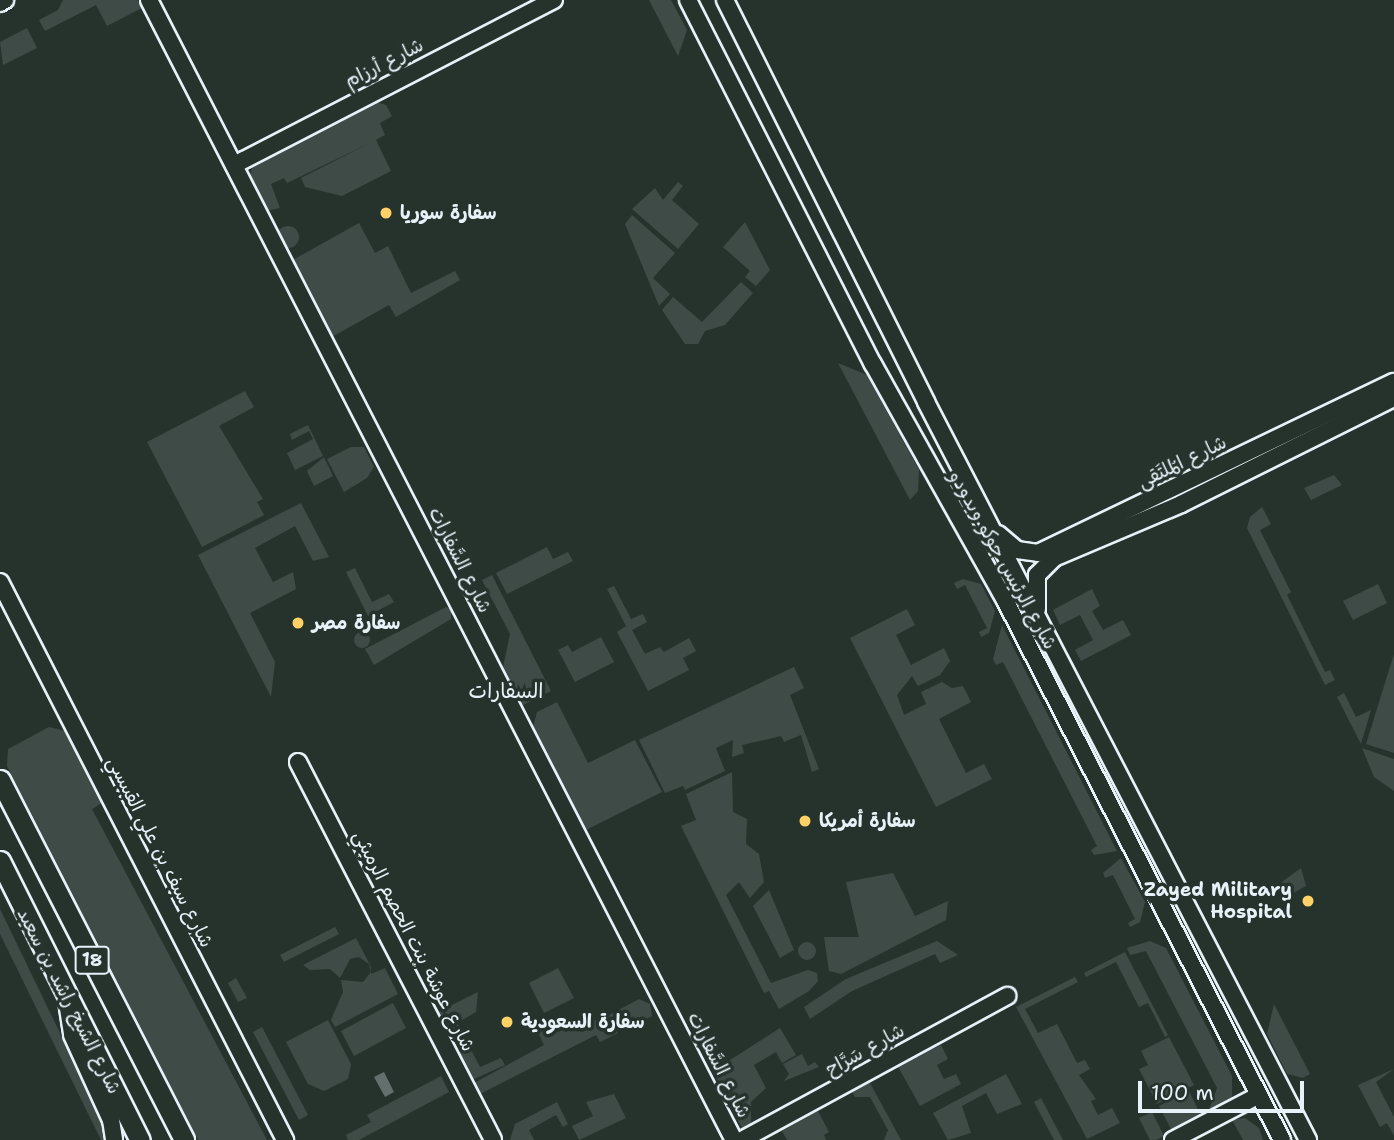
<!DOCTYPE html>
<html>
<head>
<meta charset="utf-8">
<style>
	body { margin:0 }
	#map { position:relative; width:1394px; height:1140px; overflow:hidden; background:#26332d; font-family:"Shantell Sans","Playpen Sans Arabic",sans-serif }
	div>[style] { position:absolute }
	[style*='--x'] { left:calc(var(--x)*1px); top:calc(var(--y)*1px); width:calc(var(--w)*1px); rotate:calc(var(--a)*1deg) }
	.green>* { inset:0; background:#3e4b47 }
	.round { border-radius:50% }
	.water>* { inset:0; background:#636f6d }
	.roads { filter:drop-shadow(2px 0 #e8f1f8) drop-shadow(-2px 0 #e8f1f8) drop-shadow(0 2px #e8f1f8) drop-shadow(0 -2px #e8f1f8) }
	.minor>* { height:16px; margin:-8px; padding:0 8px; transform-origin:8px; border-radius:8px; background:#26332d }
	.major>* { height:19px; margin:-9.5px; padding:0 9.5px; transform-origin:9.5px; border-radius:9.5px; background:#26332d }
	.dots>* { width:19px; height:19px; translate:-50% -50%; box-sizing:border-box; border:4px solid #26332d; border-radius:50% }
	span { translate:-50% -50%; white-space:nowrap; text-align:center; line-height:1.15; -webkit-text-stroke:7px #26332d; paint-order:stroke }
	.shield-label span { padding:2px 5px; background:#26332d; border:2px solid; border-radius:5px; -webkit-text-stroke-width:0 }
	.shield-label { font-size:18px; color:#e8f1f8; font-weight:700 }
	.street-label { font-size:19px; color:#e8f1f8 }
	.poi-label { font-size:19px; color:#e8f1f8; font-weight:700 }
	.left { translate:0 -50%; text-align:left }
	.right { translate:-100% -50%; text-align:right }
	.neighbourhood-label { font-size:21px; color:#e8f1f8 }
	.scale { position:absolute; left:1138px; top:1081px; width:166px; height:32px; box-sizing:border-box; border:4px solid #e8f1f8; border-top:0; padding-left:9px; font-size:21px; line-height:24px; white-space:nowrap; color:#e8f1f8; -webkit-text-stroke:5px #26332d; paint-order:stroke }
</style>
</head>
<body>
<div id="map">
	<div class="green">
		<i style="clip-path:polygon(63px 0,138px 0,142px 8px,107px 26px,96px 5px,45px 31px,39px 20px,58px 10px)"></i>
		<i style="clip-path:polygon(649px 0,671px 0,687px 30px,678px 56px)"></i>
		<i style="clip-path:polygon(27px 28px,37px 48px,3px 65px,0 42px)"></i>
		<i style="clip-path:polygon(376px 102px,386px 105px,392px 116px,380px 123px,385px 135px,376px 140px,391px 171px,342px 196px,305px 187px,301px 178px,372px 142px,287px 183px,284px 178px,271px 184px,280px 208px,266px 211px,249px 181px,252px 168px)"></i>
		<i style="clip-path:polygon(678px 182px,683px 186px,672px 200px,699px 224px,678px 249px,632px 209px,655px 188px,663px 200px)"></i>
		<i style="clip-path:polygon(632px 215px,675px 253px,653px 278px,670px 294px,659px 306px,625px 224px)"></i>
		<i style="clip-path:polygon(745px 222px,770px 270px,756px 286px,745px 277px,750px 271px,723px 247px)"></i>
		<i style="clip-path:polygon(359px 223px,375px 253px,388px 246px,411px 293px,455px 271px,460px 280px,396px 317px,389px 305px,330px 338px,291px 261px)"></i>
		<i class="round" style="left:277px;top:226px;width:22px;height:22px"></i>
		<i style="clip-path:polygon(741px 282px,753px 293px,725px 325px,705px 331px,698px 344px,685px 344px,662px 310px,673px 297px,702px 322px)"></i>
		<i style="clip-path:polygon(838px 363px,867px 375px,919px 470px,918px 491px,910px 500px)"></i>
		<i style="clip-path:polygon(245px 391px,254px 407px,219px 426px,263px 499px,257px 502px,264px 515px,202px 547px,147px 442px)"></i>
		<i style="clip-path:polygon(308px 425px,323px 456px,295px 470px,287px 453px,313px 439px,309px 431px,292px 440px,290px 434px)"></i>
		<i style="clip-path:polygon(351px 447px,364px 447px,374px 467px,367px 478px,344px 492px,327px 459px)"></i>
		<i style="clip-path:polygon(324px 457px,333px 476px,314px 486px,307px 471px)"></i>
		<i style="clip-path:polygon(1334px 475px,1342px 485px,1311px 500px,1304px 488px)"></i>
		<i style="clip-path:polygon(301px 503px,329px 557px,313px 561px,295px 526px,255px 548px,273px 582px,293px 572px,296px 589px,250px 613px,275px 662px,271px 697px,198px 555px)"></i>
		<i style="clip-path:polygon(1262px 507px,1271px 524px,1260px 530px,1291px 592px,1287px 595px,1325px 672px,1330px 670px,1335px 680px,1325px 685px,1247px 528px,1250px 517px)"></i>
		<i style="clip-path:polygon(547px 547px,553px 559px,568px 552px,573px 561px,507px 594px,496px 573px)"></i>
		<i style="clip-path:polygon(355px 568px,372px 602px,389px 594px,394px 602px,368px 616px,346px 572px)"></i>
		<i style="clip-path:polygon(492px 575px,551px 691px,523px 705px,517px 703px,502px 672px,510px 634px,482px 580px)"></i>
		<i style="clip-path:polygon(963px 579px,981px 584px,995px 611px,989px 633px,981px 637px,979px 632px,987px 628px,965px 585px,957px 589px,954px 583px)"></i>
		<i style="clip-path:polygon(1378px 584px,1387px 603px,1353px 620px,1343px 601px)"></i>
		<i style="clip-path:polygon(614px 586px,631px 619px,643px 614px,647px 622px,632px 630px,645px 654px,660px 647px,664px 652px,689px 638px,696px 651px,683px 658px,689px 670px,648px 691px,617px 632px,626px 626px,607px 589px)"></i>
		<i style="clip-path:polygon(1092px 589px,1100px 606px,1092px 611px,1103px 630px,1123px 620px,1131px 635px,1081px 661px,1075px 650px,1093px 640px,1080px 615px,1060px 625px,1053px 610px)"></i>
		<i style="clip-path:polygon(446px 607px,451px 609px,451px 619px,374px 665px,365px 649px)"></i>
		<i style="clip-path:polygon(907px 609px,915px 625px,896px 635px,911px 665px,944px 648px,950px 661px,940px 675px,918px 686px,912px 676px,897px 695px,904px 715px,926px 704px,921px 692px,942px 682px,952px 688px,963px 686px,971px 702px,939px 719px,966px 773px,984px 764px,992px 779px,936px 807px,850px 638px)"></i>
		<i style="clip-path:polygon(1002px 625px,1117px 851px,1094px 855px,1091px 850px,1097px 846px,1003px 662px,996px 665px,993px 659px)"></i>
		<i class="round" style="left:354px;top:632px;width:16px;height:16px"></i>
		<i style="clip-path:polygon(601px 637px,614px 662px,575px 682px,558px 650px,568px 645px,572px 652px)"></i>
		<i style="clip-path:polygon(1394px 654px,1394px 753px,1366px 744px)"></i>
		<i style="clip-path:polygon(794px 667px,804px 688px,790px 695px,819px 769px,812px 772px,801px 735px,784px 742px,781px 736px,742px 745px,744px 753px,732px 757px,733px 740px,716px 748px,725px 771px,685px 790px,683px 786px,665px 793px,639px 740px)"></i>
		<i style="clip-path:polygon(1344px 693px,1356px 717px,1371px 710px,1361px 744px,1337px 697px)"></i>
		<i style="clip-path:polygon(557px 702px,588px 763px,635px 740px,662px 792px,586px 830px,533px 727px,537px 712px)"></i>
		<i style="clip-path:polygon(49px 727px,65px 731px,102px 803px,92px 809px,267px 1140px,198px 1140px,7px 766px,8px 749px)"></i>
		<i style="clip-path:polygon(1362px 748px,1394px 759px,1394px 791px,1374px 777px)"></i>
		<i style="clip-path:polygon(732px 772px,733px 812px,747px 819px,746px 844px,759px 854px,764px 882px,750px 898px,739px 882px,726px 895px,771px 983px,808px 970px,817px 973px,818px 981px,809px 991px,779px 1009px,769px 991px,764px 993px,681px 826px,696px 820px,686px 794px)"></i>
		<i style="clip-path:polygon(1121px 858px,1145px 902px,1140px 922px,1130px 927px,1128px 923px,1135px 919px,1113px 875px,1105px 878px,1103px 873px)"></i>
		<i style="clip-path:polygon(1301px 868px,1306px 886px,1286px 897px,1279px 884px)"></i>
		<i style="clip-path:polygon(893px 873px,915px 916px,948px 901px,946px 920px,841px 974px,829px 971px,824px 937px,859px 937px,846px 882px)"></i>
		<i style="clip-path:polygon(769px 890px,794px 950px,780px 958px,753px 906px)"></i>
		<i style="clip-path:polygon(0 909px,104px 1124px,107px 1140px,101px 1140px,0 934px)"></i>
		<i style="clip-path:polygon(335px 927px,339px 934px,284px 962px,280px 955px)"></i>
		<i style="clip-path:polygon(356px 938px,371px 967px,371px 974px,385px 968px,398px 994px,335px 1027px,331px 1020px,343px 992px,341px 980px,363px 982px,371px 972px,369px 964px,359px 957px,350px 959px,340px 978px,330px 969px,310px 970px,303px 965px)"></i>
		<i style="clip-path:polygon(937px 941px,958px 955px,940px 963px,935px 954px,852px 991px,810px 1019px,804px 1007px,846px 979px)"></i>
		<i style="clip-path:polygon(1150px 941px,1166px 948px,1232px 1076px,1232px 1097px,1208px 1112px,1217px 1088px,1146px 951px,1130px 955px,1127px 948px)"></i>
		<i class="round" style="left:798px;top:942px;width:18px;height:18px"></i>
		<i style="clip-path:polygon(1125px 952px,1168px 1035px,1165px 1037px,1148px 1003px,1139px 1007px,1116px 962px,1086px 977px,1084px 973px)"></i>
		<i style="clip-path:polygon(558px 968px,574px 998px,544px 1013px,529px 983px)"></i>
		<i style="clip-path:polygon(1075px 977px,1078px 982px,1025px 1009px,1038px 1033px,1057px 1024px,1077px 1063px,1085px 1060px,1090px 1069px,1079px 1075px,1096px 1099px,1091px 1101px,1098px 1115px,1112px 1108px,1120px 1123px,1087px 1139px,1016px 1007px)"></i>
		<i style="clip-path:polygon(236px 978px,247px 998px,238px 1002px,228px 983px)"></i>
		<i style="clip-path:polygon(478px 992px,476px 1012px,457px 1023px,480px 1067px,501px 1058px,505px 1065px,472px 1080px,438px 1012px)"></i>
		<i style="clip-path:polygon(639px 999px,650px 1004px,652px 1016px,600px 1042px,596px 1035px,480px 1094px,474px 1083px,544px 1045px,535px 1026px,600px 1020px)"></i>
		<i style="clip-path:polygon(393px 1003px,406px 1028px,354px 1056px,341px 1031px)"></i>
		<i style="clip-path:polygon(1274px 1004px,1310px 1074px,1303px 1078px,1287px 1074px,1267px 1034px)"></i>
		<i style="clip-path:polygon(328px 1020px,351px 1064px,348px 1079px,324px 1091px,308px 1084px,286px 1042px)"></i>
		<i style="clip-path:polygon(262px 1027px,308px 1115px,299px 1120px,253px 1032px)"></i>
		<i style="clip-path:polygon(780px 1028px,796px 1055px,782px 1063px,776px 1052px,754px 1065px,766px 1088px,751px 1102px,751px 1124px,743px 1130px,713px 1071px)"></i>
		<i style="clip-path:polygon(1169px 1037px,1194px 1085px,1157px 1104px,1139px 1069px,1148px 1065px,1141px 1051px)"></i>
		<i style="clip-path:polygon(941px 1045px,948px 1059px,937px 1065px,944px 1079px,956px 1074px,961px 1084px,920px 1106px,897px 1065px)"></i>
		<i style="clip-path:polygon(802px 1054px,808px 1066px,815px 1062px,819px 1067px,784px 1081px,789px 1074px,783px 1064px)"></i>
		<i style="clip-path:polygon(1394px 1069px,1376px 1082px,1394px 1117px,1394px 1136px,1387px 1123px,1380px 1127px,1358px 1085px)"></i>
		<i style="clip-path:polygon(1006px 1074px,1022px 1104px,997px 1114px,986px 1093px,962px 1106px,971px 1133px,948px 1140px,933px 1113px)"></i>
		<i style="clip-path:polygon(441px 1076px,449px 1092px,359px 1140px,348px 1140px,346px 1135px,371px 1122px,367px 1115px)"></i>
		<i style="clip-path:polygon(869px 1081px,901px 1140px,884px 1140px,888px 1130px,870px 1097px,855px 1097px,851px 1090px)"></i>
		<i style="clip-path:polygon(1189px 1091px,1201px 1116px,1172px 1131px,1159px 1106px)"></i>
		<i style="clip-path:polygon(614px 1094px,626px 1118px,579px 1140px,572px 1126px,593px 1116px,586px 1102px)"></i>
		<i style="clip-path:polygon(1041px 1098px,1063px 1140px,1054px 1140px,1034px 1102px)"></i>
		<i style="clip-path:polygon(557px 1102px,568px 1124px,563px 1127px,556px 1115px,529px 1130px,534px 1140px,510px 1140px,515px 1124px)"></i>
		<i style="clip-path:polygon(818px 1111px,829px 1132px,824px 1135px,826px 1140px,787px 1140px,782px 1131px)"></i>
		<i style="clip-path:polygon(1152px 1112px,1164px 1136px,1156px 1140px,1150px 1140px,1139px 1118px)"></i>
		<i style="clip-path:polygon(1245px 1118px,1259px 1128px,1263px 1140px,1243px 1140px,1232px 1120px)"></i>
	</div>
	<div class="water">
		<i style="clip-path:polygon(384px 1072px,394px 1092px,385px 1097px,374px 1077px)"></i>
	</div>
	<div class="roads">
		<div class="minor">
			<i style="--x:149;--y:0;--w:1281;--a:62.84"></i>
			<i style="--x:688;--y:0;--w:408;--a:63.1"></i>
			<i style="--x:873;--y:364;--w:270;--a:60.8"></i>
			<i style="--x:1005;--y:600;--w:607;--a:62.84"></i>
			<i style="--x:725;--y:0;--w:449;--a:63.4"></i>
			<i style="--x:926;--y:402;--w:831;--a:62.63"></i>
			<i style="--x:0;--y:3;--w:6;--a:-31"></i>
			<i style="--x:234;--y:165;--w:360;--a:-27.3"></i>
			<i style="--x:998;--y:534;--w:25;--a:40"></i>
			<i style="--x:1017;--y:550;--w:21;--a:8"></i>
			<i style="--x:1038;--y:553;--w:395;--a:-25.7"></i>
			<i style="--x:0;--y:582;--w:627;--a:62.94"></i>
			<i style="--x:1037;--y:609;--w:34;--a:-90"></i>
			<i style="--x:1037;--y:575;--w:24;--a:-45"></i>
			<i style="--x:1054;--y:558;--w:138;--a:-23"></i>
			<i style="--x:1181;--y:504;--w:238;--a:-26.5"></i>
			<i style="--x:298;--y:762;--w:425;--a:62.7"></i>
			<i style="--x:67;--y:1002;--w:33;--a:81"></i>
			<i style="--x:72;--y:1035;--w:94;--a:65.4"></i>
			<i style="--x:111;--y:1120;--w:20;--a:81"></i>
			<i style="--x:742;--y:1140;--w:302;--a:-28.5"></i>
			<i style="--x:1173;--y:1140;--w:97;--a:-27.6"></i>
		</div>
		<div class="major">
			<i style="--x:0;--y:780;--w:404;--a:62.9"></i>
			<i style="--x:0;--y:861;--w:312;--a:63.4"></i>
		</div>
	</div>
	<div class="dots">
		<i style="left:386px;top:213px;background:#ffd166"></i>
		<i style="left:298px;top:623px;background:#ffd166"></i>
		<i style="left:805px;top:821px;background:#ffd166"></i>
		<i style="left:1308px;top:901px;background:#ffd166"></i>
		<i style="left:507px;top:1022px;background:#ffd166"></i>
	</div>
	<div class="shield-label">
		<span style="left:92px;top:960px">18</span>
	</div>
	<div class="street-label">
		<span style="left:384px;top:63px;rotate:-27deg">شارع أرزام</span>
		<span style="left:1182px;top:462px;rotate:-26deg">شارع المُلتَقى</span>
		<span style="left:460px;top:560px;rotate:63deg">شارع السَّفارات</span>
		<span style="left:1003px;top:560px;rotate:61deg">شارع الرئيس جوكو ويدودو</span>
		<span style="left:160px;top:852px;rotate:63deg">شارع سيف بن علي القبيسي</span>
		<span style="left:414px;top:941px;rotate:63deg">شارع عوشة بنت الحصم الرميثي</span>
		<span style="left:69px;top:1001px;rotate:63deg">شارع الشيخ راشد بن سعيد</span>
		<span style="left:865px;top:1050px;rotate:-29deg">شارع سَرَّاح</span>
		<span style="left:719px;top:1065px;rotate:63deg">شارع السَّفارات</span>
	</div>
	<div class="poi-label">
		<span class="left" style="left:400px;top:213px">سفارة سوريا</span>
		<span class="left" style="left:312px;top:623px">سفارة مصر</span>
		<span class="left" style="left:819px;top:821px">سفارة أمريكا</span>
		<span class="right" style="left:1292px;top:901px">Zayed Military<br>Hospital</span>
		<span class="left" style="left:521px;top:1022px">سفارة السعودية</span>
	</div>
	<div class="neighbourhood-label">
		<span style="left:506px;top:691px">السفارات</span>
	</div>
	<div class="scale">100 m</div>
</div>
</body>
</html>
